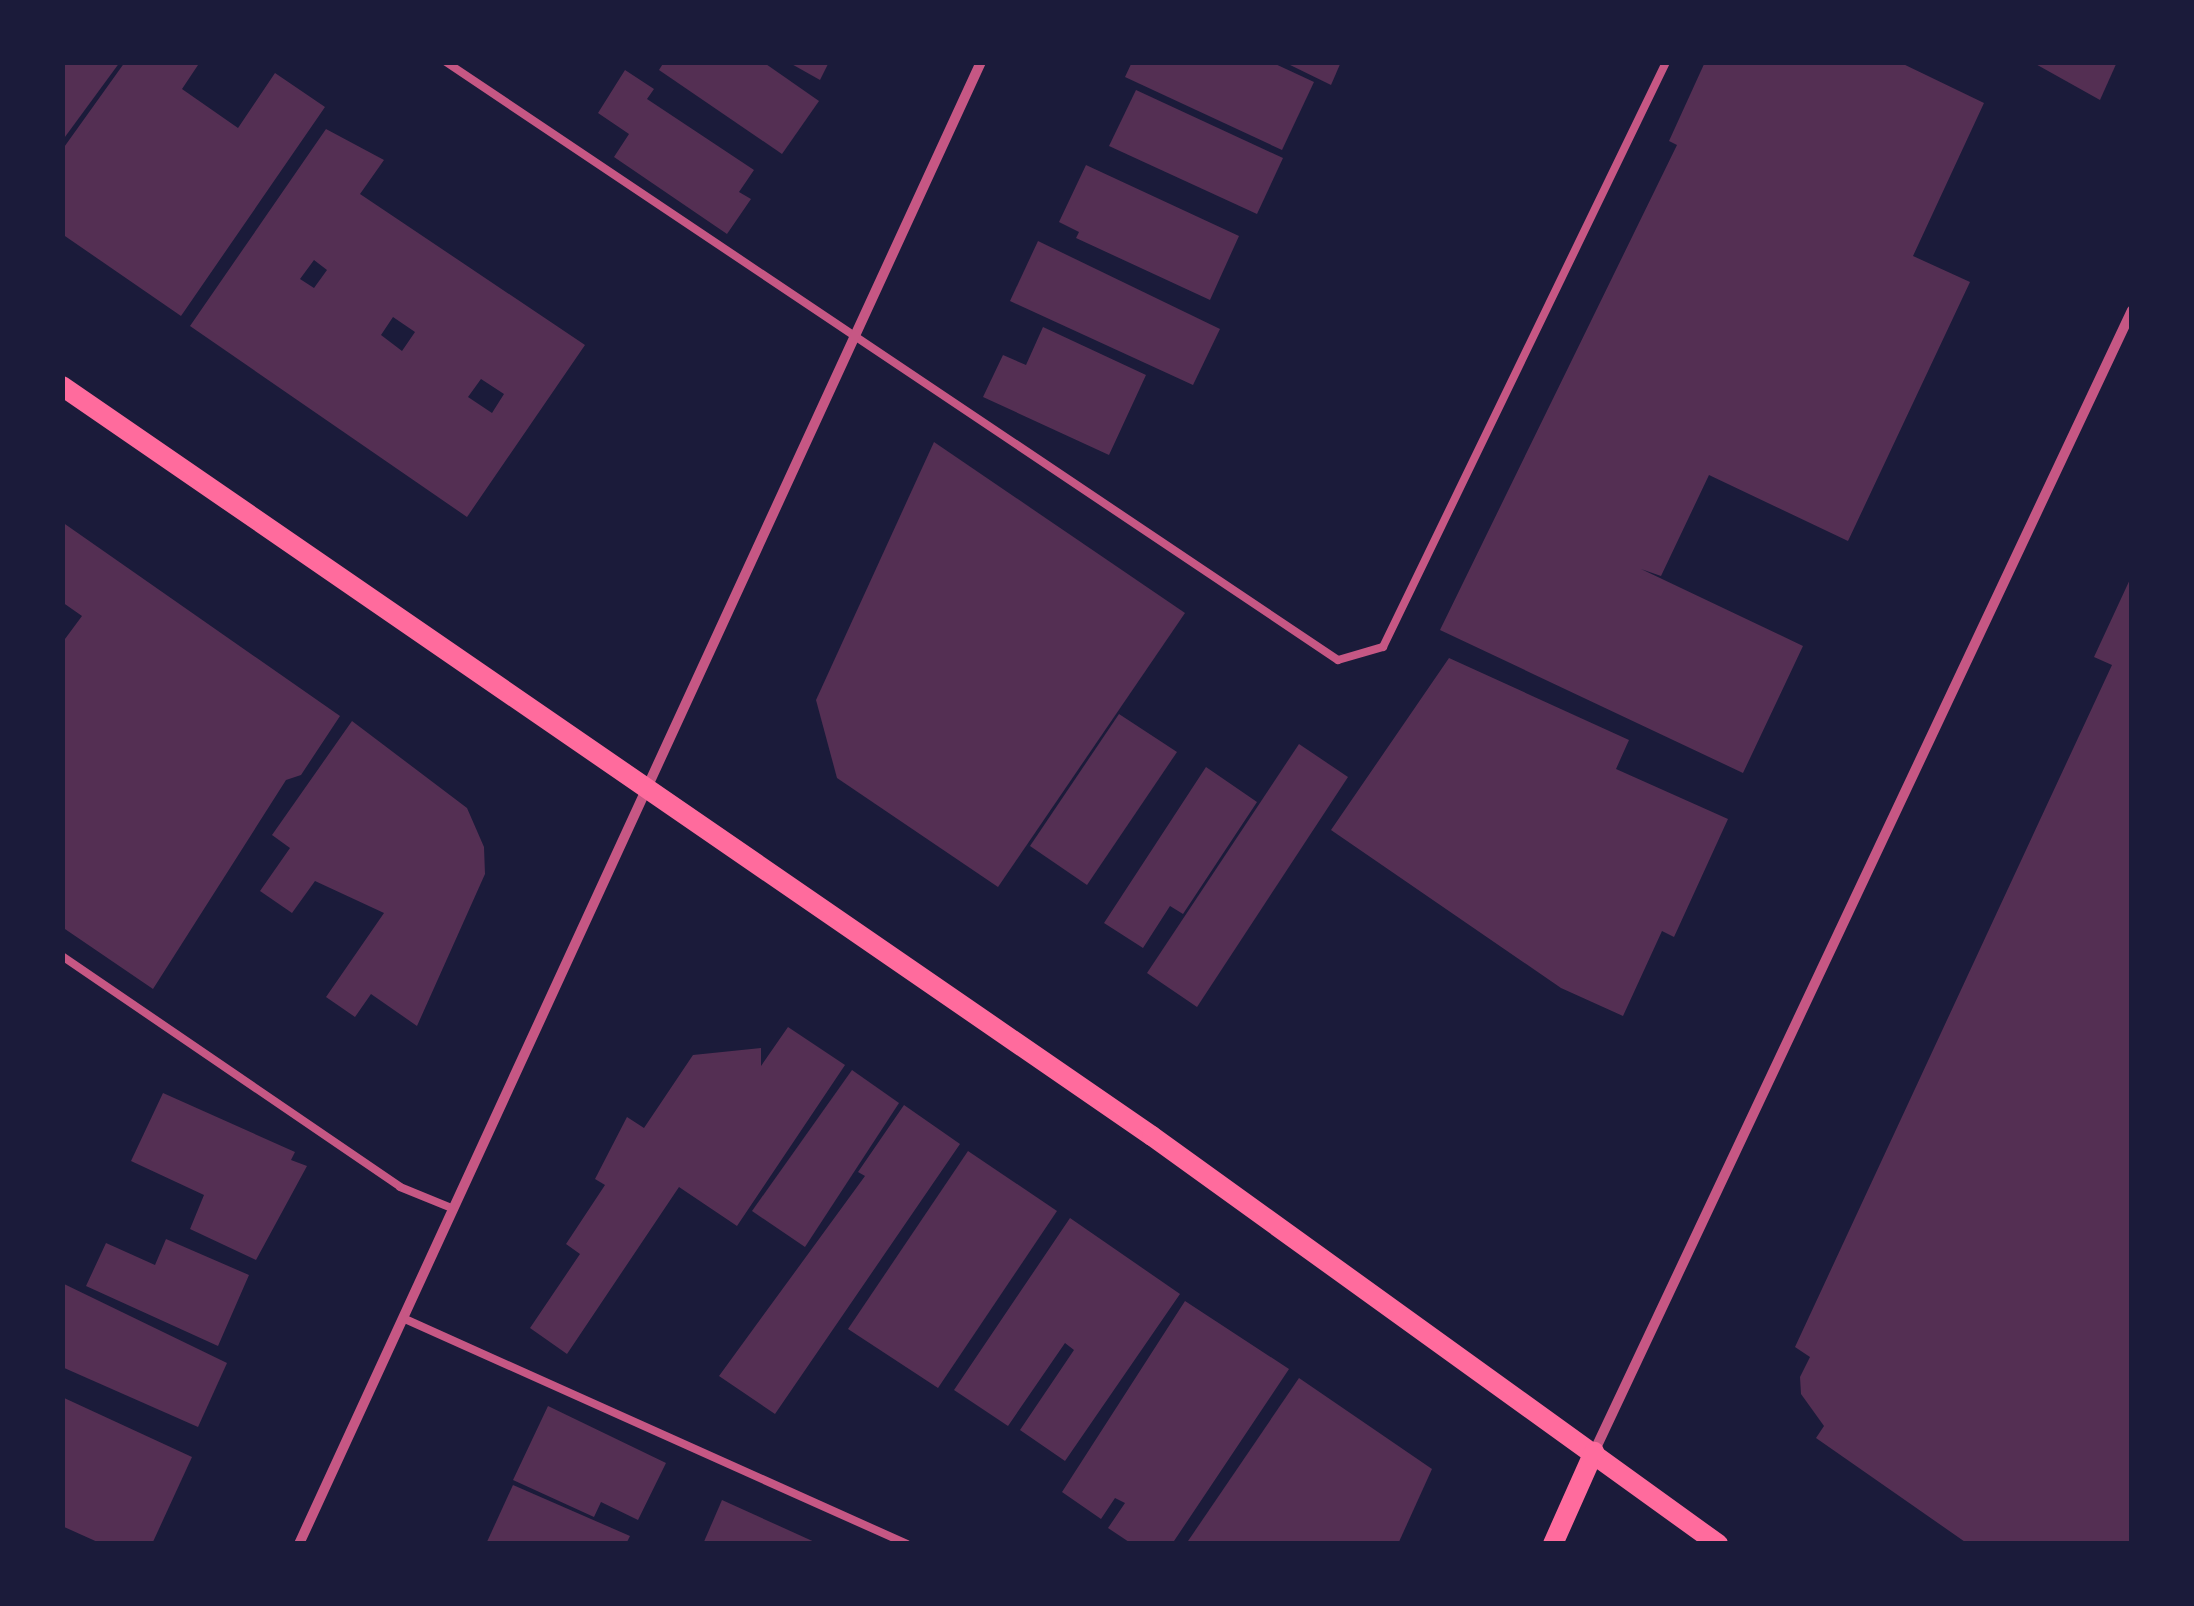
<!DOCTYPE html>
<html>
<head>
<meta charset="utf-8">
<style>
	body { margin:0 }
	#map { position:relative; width:2194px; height:1606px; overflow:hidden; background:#1b1b3a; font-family:Helvetica,sans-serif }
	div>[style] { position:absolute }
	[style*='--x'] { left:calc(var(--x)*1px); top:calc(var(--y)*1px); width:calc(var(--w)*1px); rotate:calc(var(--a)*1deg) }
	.building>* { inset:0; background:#542f53 }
	.service>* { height:8px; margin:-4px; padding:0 4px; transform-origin:4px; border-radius:4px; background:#c65784 }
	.minor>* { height:10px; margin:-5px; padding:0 5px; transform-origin:5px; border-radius:5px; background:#c65784 }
	.secondary>* { height:20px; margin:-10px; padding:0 10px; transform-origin:10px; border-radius:10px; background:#ff6b9d }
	span { translate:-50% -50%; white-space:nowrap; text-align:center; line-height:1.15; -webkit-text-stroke:8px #1b1b3a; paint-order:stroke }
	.frame { position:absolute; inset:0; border:65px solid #1b1b3a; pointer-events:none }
</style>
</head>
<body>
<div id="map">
	<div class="building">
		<i style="clip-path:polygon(62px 62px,120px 62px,62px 141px)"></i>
		<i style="clip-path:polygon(125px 62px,200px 62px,182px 89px,238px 128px,275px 73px,325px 107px,181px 316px,62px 234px,62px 150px)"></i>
		<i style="clip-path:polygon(664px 62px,763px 62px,819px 101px,782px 154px,659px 70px)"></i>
		<i style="clip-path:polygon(788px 62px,829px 62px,820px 80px)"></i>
		<i style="clip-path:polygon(1132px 62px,1271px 62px,1314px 82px,1282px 150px,1125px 77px)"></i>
		<i style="clip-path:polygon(1284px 62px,1341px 62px,1331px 85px)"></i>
		<i style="clip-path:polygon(1705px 62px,1899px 62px,1984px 103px,1913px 256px,1970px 282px,1848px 541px,1709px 475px,1661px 576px,1641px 569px,1803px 646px,1743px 773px,1440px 630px,1677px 145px,1669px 141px)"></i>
		<i style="clip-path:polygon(2032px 62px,2117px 62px,2100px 100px)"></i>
		<i style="clip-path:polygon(625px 70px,654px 89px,647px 99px,754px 170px,739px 192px,751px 199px,727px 234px,614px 157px,629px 134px,598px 113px)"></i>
		<i style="clip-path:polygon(1136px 90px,1283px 158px,1257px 214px,1109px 146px)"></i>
		<i style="clip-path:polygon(evenodd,326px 129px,384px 160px,360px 194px,585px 345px,467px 517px,190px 326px,326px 129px,314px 260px,327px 270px,314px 288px,300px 279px,314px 260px,326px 129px,393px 317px,415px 332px,402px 351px,381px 335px,393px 317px,326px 129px,481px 379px,504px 394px,492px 413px,468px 397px,481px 379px)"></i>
		<i style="clip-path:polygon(1086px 165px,1239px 236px,1210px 300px,1076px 238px,1079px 232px,1059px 222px)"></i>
		<i style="clip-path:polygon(1038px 241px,1220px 329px,1193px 385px,1010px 301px)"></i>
		<i style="clip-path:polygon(1043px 327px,1146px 375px,1109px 455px,983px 397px,1003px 355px,1026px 365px)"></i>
		<i style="clip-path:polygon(934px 442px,1185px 613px,998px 887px,837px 778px,816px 700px)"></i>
		<i style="clip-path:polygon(62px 522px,340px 716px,301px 775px,286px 780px,153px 989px,62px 927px,62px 643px,82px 616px,62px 602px)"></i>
		<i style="clip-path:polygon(2132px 575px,2132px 1544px,1968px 1544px,1816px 1438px,1824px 1426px,1801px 1394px,1800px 1377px,1810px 1357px,1795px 1347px,2112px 665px,2094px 657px)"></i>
		<i style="clip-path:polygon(1449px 658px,1629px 740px,1616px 769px,1728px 819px,1674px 937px,1662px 931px,1623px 1016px,1561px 988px,1331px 830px)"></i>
		<i style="clip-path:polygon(1119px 714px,1177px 752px,1087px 885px,1030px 846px)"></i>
		<i style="clip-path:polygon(352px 721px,467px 808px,484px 847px,485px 874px,417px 1026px,371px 994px,355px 1017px,326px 997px,384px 913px,315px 881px,292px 913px,260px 891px,290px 848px,272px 835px)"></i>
		<i style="clip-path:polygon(1299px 744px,1348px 777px,1197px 1007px,1147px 973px)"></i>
		<i style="clip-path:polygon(1206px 767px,1257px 802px,1183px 914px,1170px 906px,1143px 948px,1104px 923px)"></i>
		<i style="clip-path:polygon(788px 1027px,845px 1065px,737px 1226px,679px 1187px,567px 1354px,530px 1328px,580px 1254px,566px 1244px,605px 1185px,595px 1179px,627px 1117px,644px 1128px,693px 1055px,761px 1048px,761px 1066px)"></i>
		<i style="clip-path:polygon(852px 1070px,899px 1103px,805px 1247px,752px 1211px)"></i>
		<i style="clip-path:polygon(163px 1093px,295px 1152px,291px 1160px,307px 1166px,256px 1260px,190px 1229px,204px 1195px,131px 1161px)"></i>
		<i style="clip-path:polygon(904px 1105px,960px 1144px,775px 1414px,719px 1376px,865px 1176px,858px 1172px)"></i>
		<i style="clip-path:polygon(968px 1151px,1057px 1211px,938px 1388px,848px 1329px)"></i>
		<i style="clip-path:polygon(1070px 1218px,1180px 1294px,1065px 1461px,1020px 1430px,1074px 1350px,1065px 1343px,1008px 1426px,954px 1390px)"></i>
		<i style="clip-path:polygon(166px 1239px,249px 1275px,218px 1346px,86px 1286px,106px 1243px,155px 1265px)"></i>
		<i style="clip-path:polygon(62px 1283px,227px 1363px,198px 1427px,62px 1367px)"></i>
		<i style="clip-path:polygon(1185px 1301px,1289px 1369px,1172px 1544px,1132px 1544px,1108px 1528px,1125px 1503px,1115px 1498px,1101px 1519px,1062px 1492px)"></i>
		<i style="clip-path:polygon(1299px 1378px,1432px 1469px,1398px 1544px,1186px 1544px)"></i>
		<i style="clip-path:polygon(62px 1397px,192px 1457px,152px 1544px,102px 1544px,62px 1526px)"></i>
		<i style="clip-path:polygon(548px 1406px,666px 1463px,638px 1520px,601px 1502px,594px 1517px,513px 1480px)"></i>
		<i style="clip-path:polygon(513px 1485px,630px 1536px,626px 1544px,486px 1544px)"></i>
		<i style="clip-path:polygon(722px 1500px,819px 1544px,703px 1544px)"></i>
	</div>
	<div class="service">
		<i style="--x:446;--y:62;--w:1074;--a:33.84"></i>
		<i style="--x:1338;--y:660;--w:47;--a:-16.1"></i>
		<i style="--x:1383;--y:647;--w:650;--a:-64.18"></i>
		<i style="--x:62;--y:956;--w:409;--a:34.3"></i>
		<i style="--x:400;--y:1187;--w:58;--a:22.2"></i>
		<i style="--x:405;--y:1319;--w:550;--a:24.14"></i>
	</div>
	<div class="minor">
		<i style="--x:1594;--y:1452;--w:1262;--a:-64.77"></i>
		<i style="--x:299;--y:1544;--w:1631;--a:-65.29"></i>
	</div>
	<div class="secondary">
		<i style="--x:62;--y:386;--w:1323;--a:34.53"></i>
		<i style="--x:1152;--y:1136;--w:698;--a:35.79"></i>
		<i style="--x:1553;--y:1544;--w:101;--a:-66"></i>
	</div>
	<div class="frame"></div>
</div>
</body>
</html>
